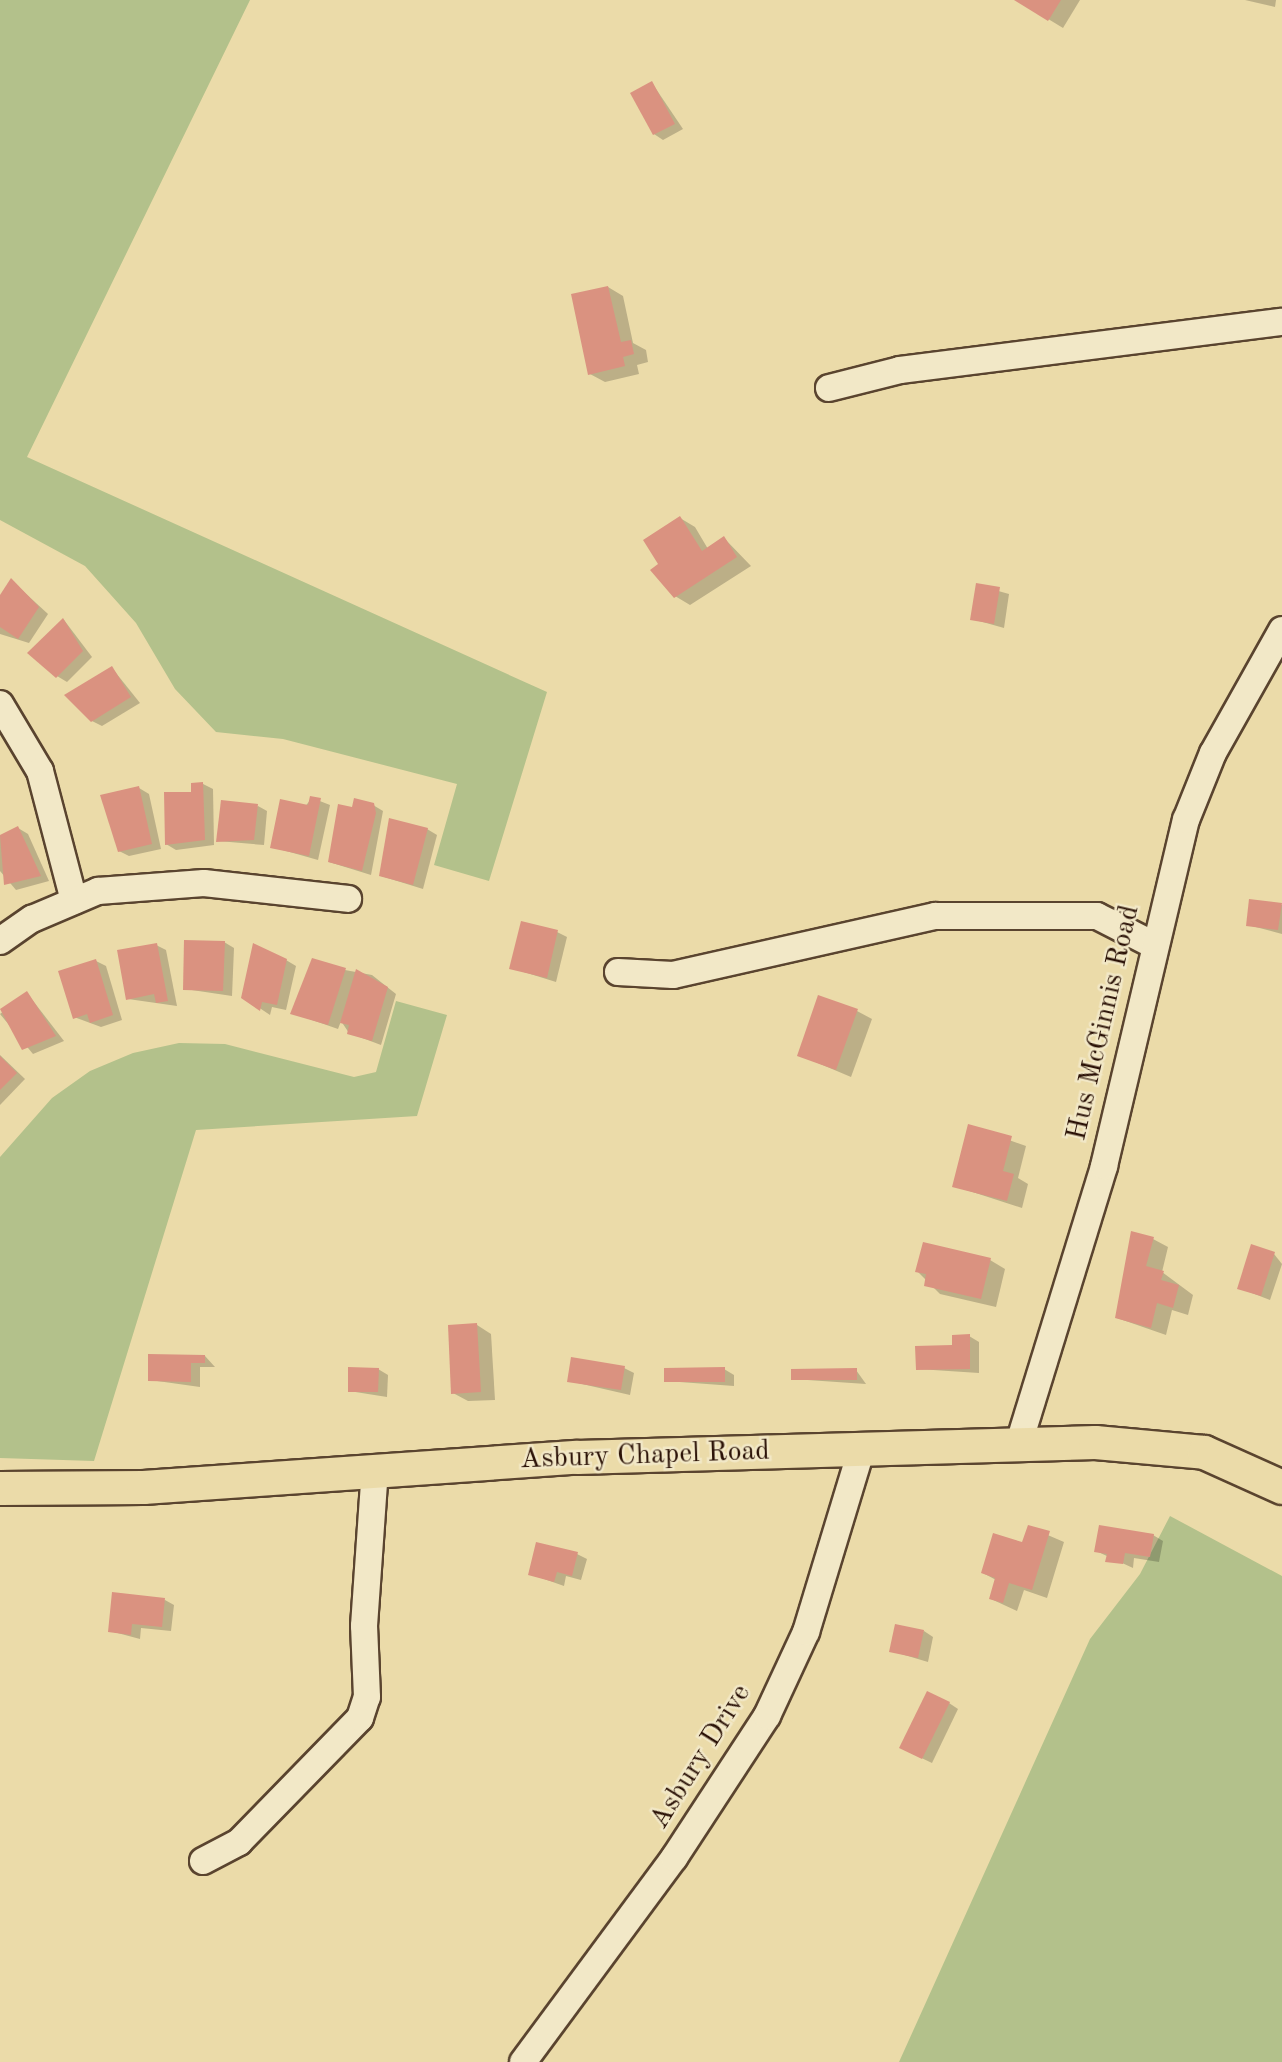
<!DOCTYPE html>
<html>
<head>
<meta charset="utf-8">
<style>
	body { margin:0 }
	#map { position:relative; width:1282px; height:2062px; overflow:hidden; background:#ebdba9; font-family:"Old Standard TT",serif }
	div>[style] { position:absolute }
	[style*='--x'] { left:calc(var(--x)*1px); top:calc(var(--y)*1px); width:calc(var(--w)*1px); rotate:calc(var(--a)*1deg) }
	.green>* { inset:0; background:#b3c18b }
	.shadow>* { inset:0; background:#0003 }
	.building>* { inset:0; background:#da9280 }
	.roads { filter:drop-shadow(2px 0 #5a442f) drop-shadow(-2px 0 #5a442f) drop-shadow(0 2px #5a442f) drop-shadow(0 -2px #5a442f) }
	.minor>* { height:26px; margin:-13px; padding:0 13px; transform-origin:13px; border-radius:13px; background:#f2e8c7 }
	.major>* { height:33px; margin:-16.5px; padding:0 16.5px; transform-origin:16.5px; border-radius:16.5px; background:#ebdba9 }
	span { translate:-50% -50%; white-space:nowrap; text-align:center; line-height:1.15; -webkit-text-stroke:5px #f2e8c7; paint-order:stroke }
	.street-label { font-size:28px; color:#2a1106 }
</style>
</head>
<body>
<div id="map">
	<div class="green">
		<i style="clip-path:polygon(0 0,250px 0,27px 457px,547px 692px,489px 881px,434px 865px,457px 784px,283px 739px,216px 732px,175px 689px,136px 623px,85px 566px,0 520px)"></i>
		<i style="clip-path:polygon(396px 1001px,447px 1015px,417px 1116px,196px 1130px,94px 1461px,0 1458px,0 1157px,52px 1098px,90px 1071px,133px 1053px,179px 1043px,225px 1044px,354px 1077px,376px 1072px)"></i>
		<i style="clip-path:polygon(1170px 1516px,1282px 1576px,1282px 2062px,899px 2062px,1090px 1639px,1140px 1574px)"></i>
	</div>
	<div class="shadow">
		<i style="clip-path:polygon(1017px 0,1080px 0,1063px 28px)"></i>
		<i style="clip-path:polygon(1245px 0,1276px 0,1275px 7px)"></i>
		<i style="clip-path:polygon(652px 83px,683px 129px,663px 140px,654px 134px)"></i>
		<i style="clip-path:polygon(608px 287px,623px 296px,633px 343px,646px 350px,648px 362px,637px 365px,639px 374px,605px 382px,590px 374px)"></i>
		<i style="clip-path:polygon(680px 518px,695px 527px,708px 549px,724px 538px,751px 566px,690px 605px,675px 596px,661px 565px)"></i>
		<i style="clip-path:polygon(11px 580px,48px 614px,29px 643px,0 634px,0 598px)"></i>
		<i style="clip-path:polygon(977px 585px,1009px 594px,1004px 628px,972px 619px)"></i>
		<i style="clip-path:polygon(64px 620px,92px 657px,67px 682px,57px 676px)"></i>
		<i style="clip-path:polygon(112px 668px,140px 703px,102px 726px,92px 721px)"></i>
		<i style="clip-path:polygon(203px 784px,213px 789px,214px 845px,176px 850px,166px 844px)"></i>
		<i style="clip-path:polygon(139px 788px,149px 794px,161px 849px,129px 856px,119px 851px)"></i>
		<i style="clip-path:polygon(312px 798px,330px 805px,318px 860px,272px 847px)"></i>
		<i style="clip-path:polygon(373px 805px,383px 811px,371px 875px,329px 862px,353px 809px)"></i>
		<i style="clip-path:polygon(258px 806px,267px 811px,264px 845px,218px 841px)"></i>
		<i style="clip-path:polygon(18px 828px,28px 834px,49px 881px,16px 890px,0 871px,0 836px)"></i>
		<i style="clip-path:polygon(427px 829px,437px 835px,423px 889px,381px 876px)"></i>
		<i style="clip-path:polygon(1251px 901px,1282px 905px,1282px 934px,1248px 925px)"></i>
		<i style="clip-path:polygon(557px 932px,567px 937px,556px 982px,511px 968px)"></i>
		<i style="clip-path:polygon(224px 942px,234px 948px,232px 996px,185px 989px)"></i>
		<i style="clip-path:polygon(156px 945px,166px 950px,177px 1006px,128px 999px)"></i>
		<i style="clip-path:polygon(286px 960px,296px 966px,286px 1010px,272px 1007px,270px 1015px,243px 997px)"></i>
		<i style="clip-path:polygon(96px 961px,106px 966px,122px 1020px,101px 1027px,74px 1017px)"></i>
		<i style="clip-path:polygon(345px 970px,372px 975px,396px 994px,381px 1045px,349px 1033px,341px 1021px,338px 1029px,292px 1013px)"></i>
		<i style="clip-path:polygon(27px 993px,64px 1041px,33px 1054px,0 1014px)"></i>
		<i style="clip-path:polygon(857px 1011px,872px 1019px,851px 1077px,799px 1055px)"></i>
		<i style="clip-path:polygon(0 1055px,25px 1079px,0 1105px)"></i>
		<i style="clip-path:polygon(970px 1126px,1026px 1146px,1018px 1178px,1028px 1184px,1022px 1208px,954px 1186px)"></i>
		<i style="clip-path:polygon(1153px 1239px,1168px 1247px,1162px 1272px,1193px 1295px,1188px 1315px,1172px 1310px,1166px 1335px,1117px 1318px)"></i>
		<i style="clip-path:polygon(1274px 1254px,1282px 1264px,1270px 1300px,1239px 1288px)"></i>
		<i style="clip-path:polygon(990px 1260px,1005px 1269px,996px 1307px,940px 1294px,917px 1271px)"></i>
		<i style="clip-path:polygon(477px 1325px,491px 1334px,495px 1400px,468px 1401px,453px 1393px)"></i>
		<i style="clip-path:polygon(969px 1336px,979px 1342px,979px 1373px,918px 1369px)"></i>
		<i style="clip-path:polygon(205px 1356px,215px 1367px,200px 1367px,200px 1387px,150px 1380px)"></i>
		<i style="clip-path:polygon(624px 1368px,634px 1373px,630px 1395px,569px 1381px)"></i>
		<i style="clip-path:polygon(378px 1369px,388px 1375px,387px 1397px,349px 1391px)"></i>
		<i style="clip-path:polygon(724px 1369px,734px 1375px,734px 1386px,666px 1381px)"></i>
		<i style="clip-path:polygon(856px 1370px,866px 1384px,793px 1379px)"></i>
		<i style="clip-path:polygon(1029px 1527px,1064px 1542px,1047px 1598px,1024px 1590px,1017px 1611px,991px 1599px,996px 1580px,983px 1573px,1024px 1544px)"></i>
		<i style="clip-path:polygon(1153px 1535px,1163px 1541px,1159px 1562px,1134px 1558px,1133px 1568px,1096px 1551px)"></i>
		<i style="clip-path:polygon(577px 1554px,587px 1559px,581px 1580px,566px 1576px,564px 1586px,530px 1574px)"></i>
		<i style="clip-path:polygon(165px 1600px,174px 1605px,171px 1631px,141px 1628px,140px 1639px,110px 1631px)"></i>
		<i style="clip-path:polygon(924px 1631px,933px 1637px,928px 1662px,891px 1651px)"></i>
		<i style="clip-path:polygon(949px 1703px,958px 1709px,932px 1763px,911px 1753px)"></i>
	</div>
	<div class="building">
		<i style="clip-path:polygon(1014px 0,1061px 0,1048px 21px)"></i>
		<i style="clip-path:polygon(652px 81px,675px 124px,653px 135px,630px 93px)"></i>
		<i style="clip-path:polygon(608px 286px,621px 342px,631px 340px,634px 354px,623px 357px,625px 366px,588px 375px,571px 294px)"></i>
		<i style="clip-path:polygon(680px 516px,702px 551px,724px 536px,737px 557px,674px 598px,650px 570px,658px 564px,643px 540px)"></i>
		<i style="clip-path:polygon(11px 578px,39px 607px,18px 639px,0 627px,0 595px)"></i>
		<i style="clip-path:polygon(976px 583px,1000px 587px,994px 624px,970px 620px)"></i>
		<i style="clip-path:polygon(63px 618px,83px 651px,56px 678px,27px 653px)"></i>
		<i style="clip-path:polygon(112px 666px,131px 697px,91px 722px,64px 695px)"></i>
		<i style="clip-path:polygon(203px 782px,205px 840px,165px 845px,164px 792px,191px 792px,191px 783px)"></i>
		<i style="clip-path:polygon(139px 786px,152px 844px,118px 852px,100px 795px)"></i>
		<i style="clip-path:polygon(310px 796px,321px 798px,309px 856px,270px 848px,280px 799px,308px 805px)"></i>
		<i style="clip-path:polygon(354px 798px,374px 803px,376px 813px,362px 871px,328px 862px,338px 804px,352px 807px)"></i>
		<i style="clip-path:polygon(221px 800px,258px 804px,254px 840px,216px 842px)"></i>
		<i style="clip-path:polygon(389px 818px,428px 828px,413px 885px,379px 876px)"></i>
		<i style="clip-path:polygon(18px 826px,41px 876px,4px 885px,0 835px)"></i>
		<i style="clip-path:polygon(1249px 899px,1282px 903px,1278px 930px,1246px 926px)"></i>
		<i style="clip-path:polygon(521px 921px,558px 930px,547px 978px,509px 969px)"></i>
		<i style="clip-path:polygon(184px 940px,225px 941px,223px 991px,183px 990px)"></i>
		<i style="clip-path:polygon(157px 943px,168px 1001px,156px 1003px,154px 994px,126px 1000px,117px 950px)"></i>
		<i style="clip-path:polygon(253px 943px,287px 959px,277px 1005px,262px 1002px,260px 1011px,241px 998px)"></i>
		<i style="clip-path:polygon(312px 958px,346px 968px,328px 1025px,290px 1014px)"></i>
		<i style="clip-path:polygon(96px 959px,113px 1015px,90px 1023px,87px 1014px,73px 1019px,58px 971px)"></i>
		<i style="clip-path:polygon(356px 969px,388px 987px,372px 1041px,347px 1034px,349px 1025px,340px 1023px)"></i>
		<i style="clip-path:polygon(27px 991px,56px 1036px,22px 1050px,0 1009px)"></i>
		<i style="clip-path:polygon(818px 995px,858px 1009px,836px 1070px,797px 1056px)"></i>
		<i style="clip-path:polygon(0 1056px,17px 1073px,0 1090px)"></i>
		<i style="clip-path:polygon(968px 1124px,1012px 1136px,1003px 1171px,1014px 1174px,1007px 1201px,952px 1187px)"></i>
		<i style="clip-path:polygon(1131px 1231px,1154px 1237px,1146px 1266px,1164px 1271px,1161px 1280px,1179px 1285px,1173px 1308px,1157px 1303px,1151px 1328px,1115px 1318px)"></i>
		<i style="clip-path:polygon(923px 1242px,991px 1258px,981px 1299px,924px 1286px,926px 1274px,915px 1272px)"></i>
		<i style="clip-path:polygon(1251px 1244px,1275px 1252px,1261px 1296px,1237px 1289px)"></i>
		<i style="clip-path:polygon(477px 1323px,481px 1392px,451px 1394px,448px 1325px)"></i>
		<i style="clip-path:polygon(970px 1334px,970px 1369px,916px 1370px,915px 1346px,952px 1345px,952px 1335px)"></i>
		<i style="clip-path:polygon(148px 1354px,205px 1355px,205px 1363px,191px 1363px,191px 1382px,148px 1381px)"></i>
		<i style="clip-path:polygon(571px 1357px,625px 1366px,621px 1390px,567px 1382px)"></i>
		<i style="clip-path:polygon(348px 1367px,379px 1368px,378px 1392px,348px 1392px)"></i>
		<i style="clip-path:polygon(725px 1367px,725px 1382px,664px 1382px,664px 1368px)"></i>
		<i style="clip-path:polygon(857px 1368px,857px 1380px,791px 1380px,791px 1369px)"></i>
		<i style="clip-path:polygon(1028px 1525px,1050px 1531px,1032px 1590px,1009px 1583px,1003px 1603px,989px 1599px,995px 1578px,981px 1573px,993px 1533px,1022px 1542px)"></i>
		<i style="clip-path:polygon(1099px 1525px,1154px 1534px,1150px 1557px,1125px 1553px,1123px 1564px,1105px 1562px,1107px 1554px,1094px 1552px)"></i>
		<i style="clip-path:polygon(536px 1542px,578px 1552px,572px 1576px,557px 1572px,554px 1582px,528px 1575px)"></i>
		<i style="clip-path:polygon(112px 1592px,165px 1598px,162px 1627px,132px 1624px,131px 1635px,108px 1632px)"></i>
		<i style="clip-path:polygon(895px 1624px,924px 1630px,918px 1658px,889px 1652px)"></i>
		<i style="clip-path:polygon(927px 1691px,950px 1702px,922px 1759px,899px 1748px)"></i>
	</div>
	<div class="roads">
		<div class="minor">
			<i style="--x:829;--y:388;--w:73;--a:-14.2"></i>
			<i style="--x:900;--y:370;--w:385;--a:-7.2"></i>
			<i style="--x:0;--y:704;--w:78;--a:59.2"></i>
			<i style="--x:40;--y:771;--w:134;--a:75.3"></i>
			<i style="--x:0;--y:941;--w:39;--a:-35"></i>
			<i style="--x:32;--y:919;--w:72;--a:-23"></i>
			<i style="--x:98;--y:891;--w:106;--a:-4.3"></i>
			<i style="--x:204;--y:883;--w:145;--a:6.3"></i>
			<i style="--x:618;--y:972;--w:55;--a:3.1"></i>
			<i style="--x:673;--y:975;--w:269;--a:-12.7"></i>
			<i style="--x:935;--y:916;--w:162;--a:0"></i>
			<i style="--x:1097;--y:916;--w:64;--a:27"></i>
			<i style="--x:1019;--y:1443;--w:290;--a:-72.9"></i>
			<i style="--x:1104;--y:1166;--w:356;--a:-76.7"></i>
			<i style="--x:1186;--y:820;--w:72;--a:-68.1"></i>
			<i style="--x:1213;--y:753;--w:141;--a:-60.7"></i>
			<i style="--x:203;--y:1861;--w:41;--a:-27.8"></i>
			<i style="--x:239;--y:1842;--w:173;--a:-45.7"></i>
			<i style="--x:360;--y:1718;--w:22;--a:-72"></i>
			<i style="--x:367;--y:1697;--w:71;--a:-92.4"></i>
			<i style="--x:364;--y:1626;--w:156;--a:-86"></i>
			<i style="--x:523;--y:2062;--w:254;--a:-53.5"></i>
			<i style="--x:674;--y:1858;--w:170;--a:-56.8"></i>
			<i style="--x:767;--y:1716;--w:93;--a:-65.1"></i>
			<i style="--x:806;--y:1632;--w:192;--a:-73.1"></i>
		</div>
		<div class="major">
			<i style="--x:0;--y:1488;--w:143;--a:-0.4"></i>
			<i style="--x:143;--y:1487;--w:435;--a:-4"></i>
			<i style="--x:577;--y:1457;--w:518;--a:-1.66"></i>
			<i style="--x:1095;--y:1442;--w:109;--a:5.2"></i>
			<i style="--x:1204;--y:1452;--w:85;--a:24.2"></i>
		</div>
	</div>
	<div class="street-label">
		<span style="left:1104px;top:1023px;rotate:-77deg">Hus McGinnis Road</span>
		<span style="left:645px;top:1456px;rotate:-2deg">Asbury Chapel Road</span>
		<span style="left:701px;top:1757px;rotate:-58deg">Asbury Drive</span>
	</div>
</div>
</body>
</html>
